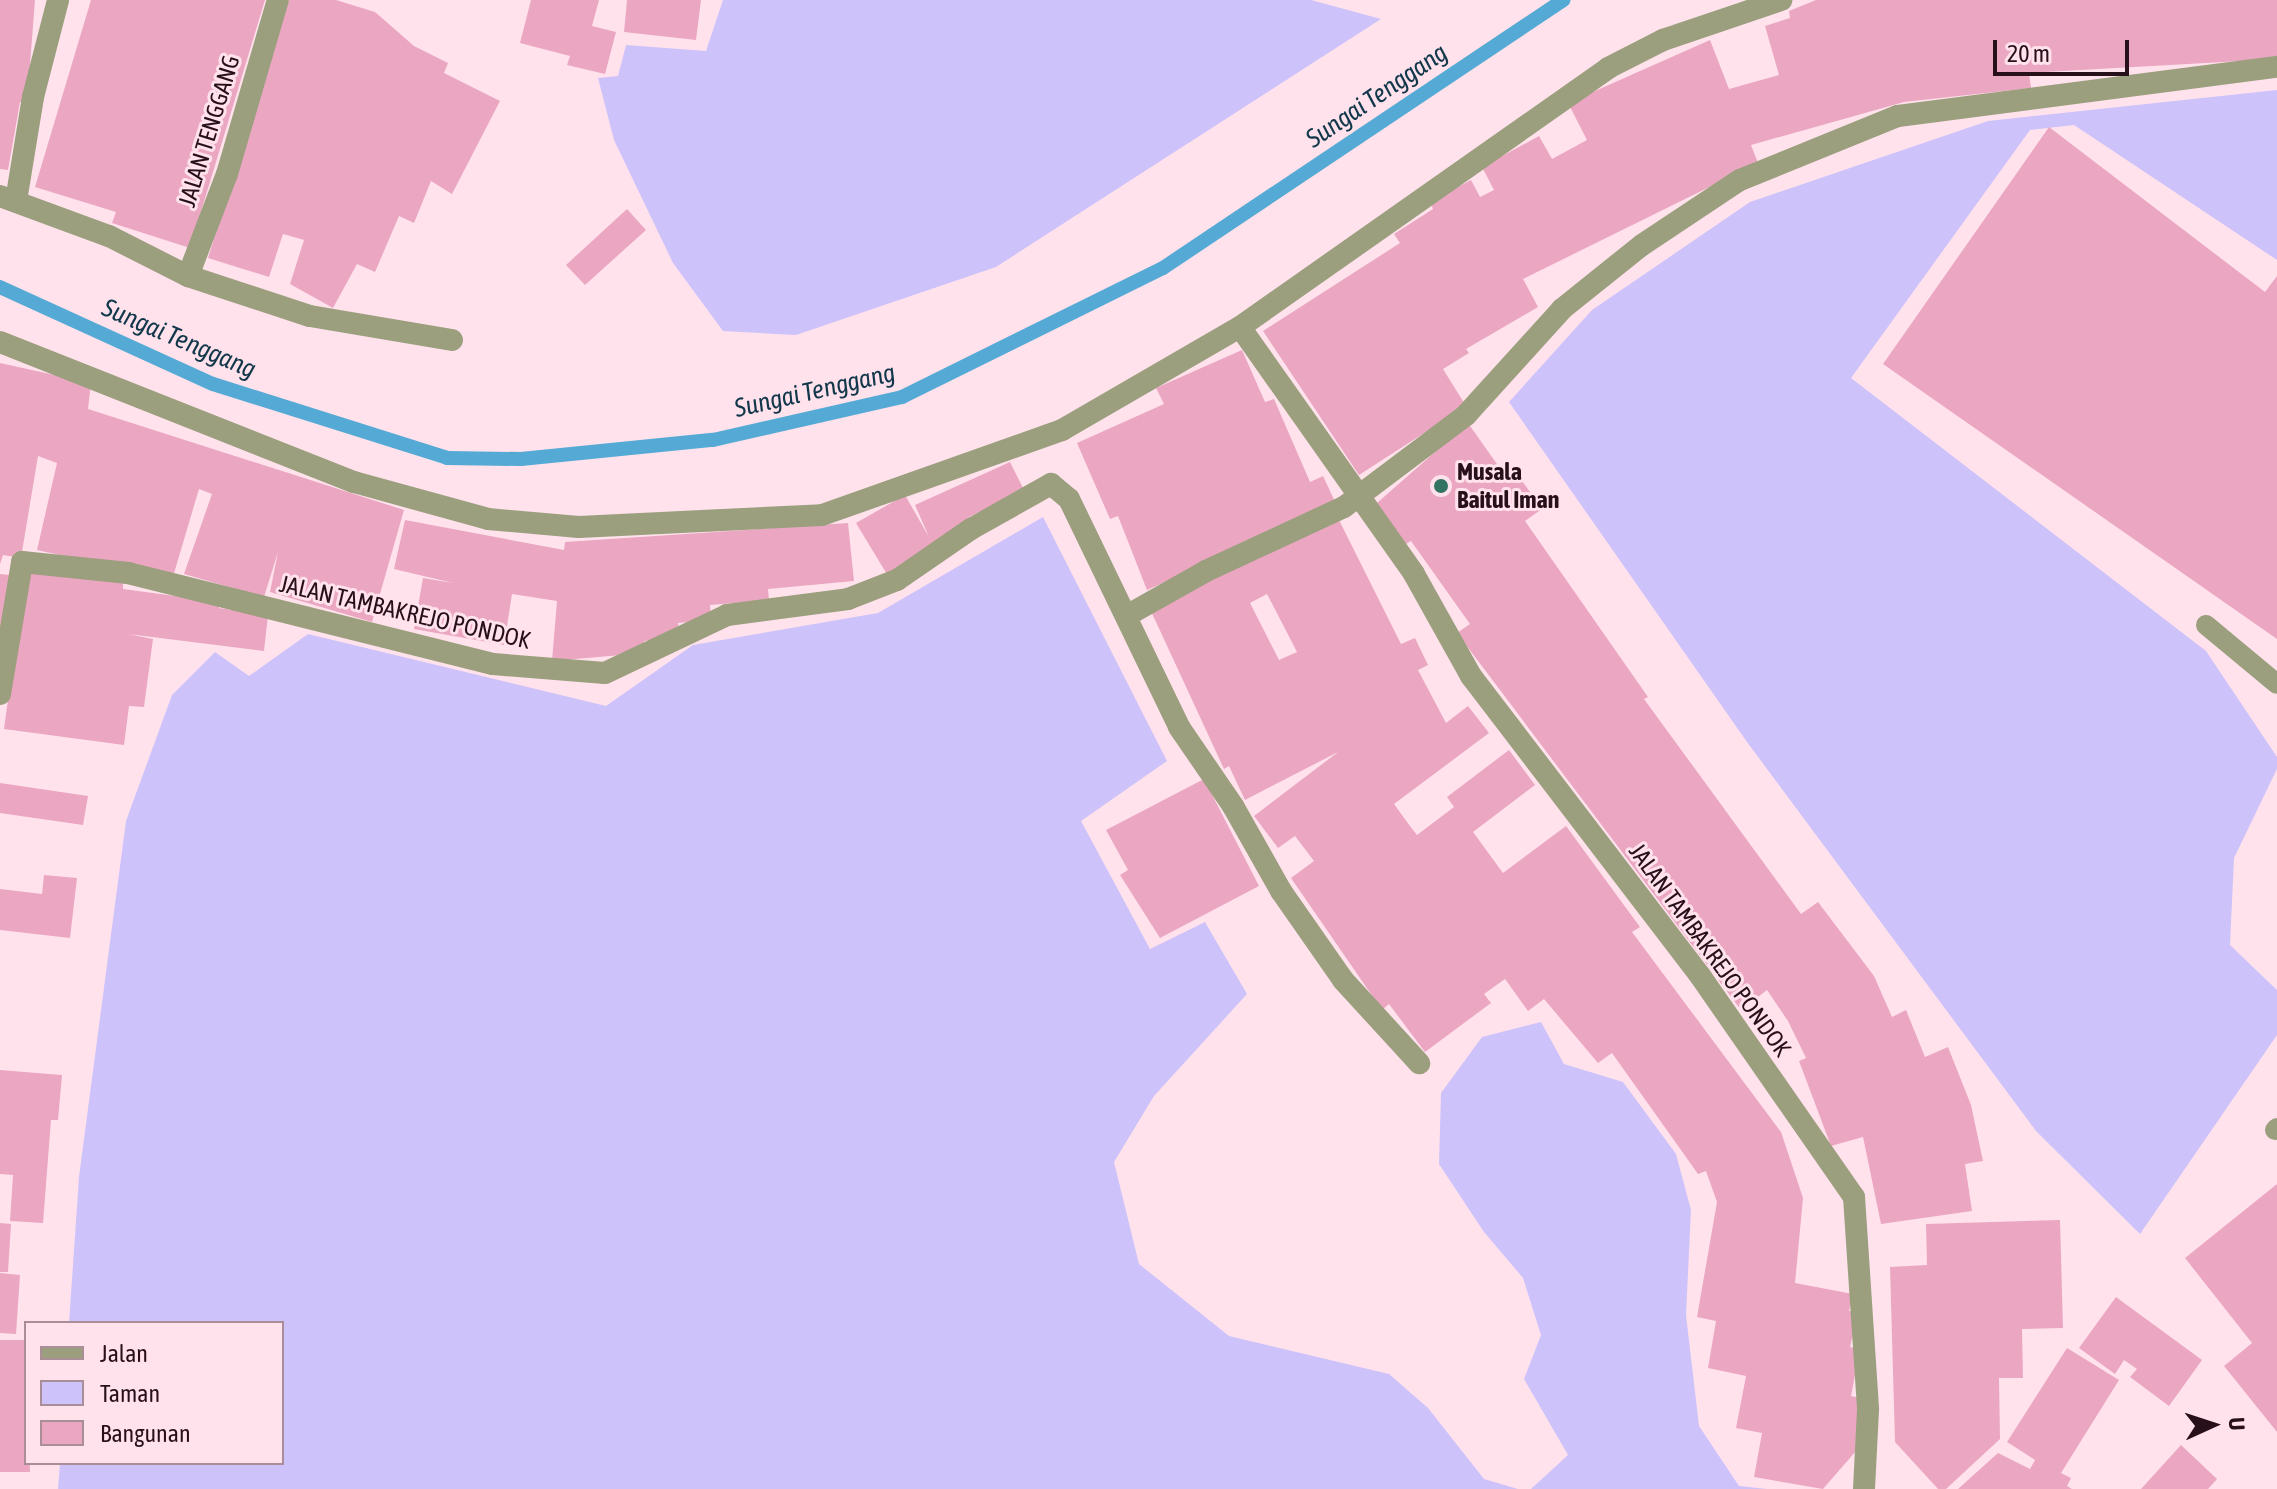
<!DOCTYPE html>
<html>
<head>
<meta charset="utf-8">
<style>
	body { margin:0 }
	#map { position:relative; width:2277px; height:1489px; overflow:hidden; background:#ffe2ec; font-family:"Asap Condensed",sans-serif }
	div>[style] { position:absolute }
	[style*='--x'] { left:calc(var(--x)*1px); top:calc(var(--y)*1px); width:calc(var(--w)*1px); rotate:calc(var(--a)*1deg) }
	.green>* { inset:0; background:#cdc2fa }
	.stream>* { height:14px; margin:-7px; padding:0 7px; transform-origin:7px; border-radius:7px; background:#55aad5 }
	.building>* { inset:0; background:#eba7c2 }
	.service>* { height:20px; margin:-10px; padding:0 10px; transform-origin:10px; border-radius:10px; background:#9b9f7e }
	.minor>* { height:22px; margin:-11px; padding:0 11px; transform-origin:11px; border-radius:11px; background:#9b9f7e }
	.dots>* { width:22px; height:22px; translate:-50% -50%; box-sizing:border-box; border:4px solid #ffe2ec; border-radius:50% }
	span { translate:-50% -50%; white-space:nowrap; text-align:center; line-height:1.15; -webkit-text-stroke:6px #ffe2ec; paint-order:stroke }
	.street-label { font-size:24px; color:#28101b }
	.poi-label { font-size:24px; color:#28101b; font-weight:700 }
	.left { translate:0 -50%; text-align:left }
	.water-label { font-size:26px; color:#11374a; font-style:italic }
	.legend { position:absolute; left:24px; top:1321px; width:260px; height:144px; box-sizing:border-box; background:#ffe2ec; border:2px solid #a98e98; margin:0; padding:10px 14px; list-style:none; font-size:24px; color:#28101b }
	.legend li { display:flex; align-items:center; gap:16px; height:40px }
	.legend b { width:40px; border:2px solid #a98e98 }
	.north { position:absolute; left:2173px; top:1385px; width:80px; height:80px; -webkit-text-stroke:6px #ffe2ec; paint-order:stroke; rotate:87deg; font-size:22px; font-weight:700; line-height:32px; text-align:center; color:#28101b }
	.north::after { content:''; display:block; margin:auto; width:28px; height:36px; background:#28101b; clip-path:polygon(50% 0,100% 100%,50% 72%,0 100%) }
	.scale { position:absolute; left:1993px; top:40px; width:136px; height:36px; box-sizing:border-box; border:4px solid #28101b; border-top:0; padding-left:10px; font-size:24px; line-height:28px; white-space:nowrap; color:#28101b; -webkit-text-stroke:6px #ffe2ec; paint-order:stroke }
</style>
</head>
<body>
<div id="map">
	<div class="green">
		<i style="clip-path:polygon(723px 0,1311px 0,1381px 19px,996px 267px,796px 335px,723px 331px,673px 263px,614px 140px,598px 78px,618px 76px,626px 45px,706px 51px)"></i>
		<i style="clip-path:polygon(2277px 90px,2277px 260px,2074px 125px,2030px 130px,1851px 378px,2206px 651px,2277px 757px,2277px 769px,2234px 858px,2230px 945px,2277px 990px,2277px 1035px,2140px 1234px,2036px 1131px,1747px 742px,1509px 402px,1592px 310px,1750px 202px,1988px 121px)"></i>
		<i style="clip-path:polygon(1043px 517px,1167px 761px,1081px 821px,1150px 949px,1205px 922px,1247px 994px,1154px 1096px,1114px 1162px,1139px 1264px,1229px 1336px,1389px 1374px,1428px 1408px,1484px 1479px,1518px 1489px,58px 1489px,60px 1463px,282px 1463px,282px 1323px,69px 1323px,79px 1177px,126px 821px,172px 695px,215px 652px,249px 676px,308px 634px,606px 706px,693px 645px,878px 613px)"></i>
		<i style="clip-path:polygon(1541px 1022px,1564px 1064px,1623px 1082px,1676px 1154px,1691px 1210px,1686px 1315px,1699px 1426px,1739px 1486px,1767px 1489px,1531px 1489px,1568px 1455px,1524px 1379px,1541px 1335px,1523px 1278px,1484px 1232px,1439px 1164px,1441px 1093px,1482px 1037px)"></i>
	</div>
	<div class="stream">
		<i style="--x:0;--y:287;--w:234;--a:24.5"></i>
		<i style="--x:213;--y:384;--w:245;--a:17.5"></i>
		<i style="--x:447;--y:458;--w:74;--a:0.8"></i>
		<i style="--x:521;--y:459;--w:193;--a:-5.7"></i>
		<i style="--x:713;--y:440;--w:194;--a:-12.8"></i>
		<i style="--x:902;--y:397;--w:291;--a:-26.3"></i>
		<i style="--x:1163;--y:268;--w:482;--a:-33.8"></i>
	</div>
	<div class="building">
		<i style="clip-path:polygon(0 0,35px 0,27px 103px,20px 102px,8px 170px,0 169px)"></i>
		<i style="clip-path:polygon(91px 0,265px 0,190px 248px,112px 223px,116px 212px,35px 187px)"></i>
		<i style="clip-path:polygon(289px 0,336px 0,375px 12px,414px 46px,448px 63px,444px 73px,500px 101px,452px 194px,431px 181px,414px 223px,399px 216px,375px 272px,357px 264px,333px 308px,290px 284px,304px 240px,283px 234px,269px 277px,208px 258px)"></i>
		<i style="clip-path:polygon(531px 0,599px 0,592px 26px,616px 32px,605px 74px,567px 65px,570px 56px,520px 43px)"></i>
		<i style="clip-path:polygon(627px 0,701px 0,696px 40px,624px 32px)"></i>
		<i style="clip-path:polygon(1816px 0,2277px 0,2277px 59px,2029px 73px,2031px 88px,1904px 102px,1751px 145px,1758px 163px,1523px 279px,1538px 307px,1466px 349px,1469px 353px,1443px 369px,1466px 406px,1359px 475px,1263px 331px,1400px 243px,1394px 234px,1433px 209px,1430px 202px,1471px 180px,1480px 197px,1494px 190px,1482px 167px,1539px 136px,1552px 159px,1587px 140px,1568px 103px,1710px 40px,1729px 89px,1779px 75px,1765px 26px,1790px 18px,1789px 11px)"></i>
		<i style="clip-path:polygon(2049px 127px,2265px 292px,2277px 276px,2277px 639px,1883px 364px)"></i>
		<i style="clip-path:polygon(627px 209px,646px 230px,585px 285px,566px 265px)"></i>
		<i style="clip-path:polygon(1242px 350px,1265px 402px,1274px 399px,1310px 482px,1323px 476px,1337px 506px,1147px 590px,1118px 516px,1110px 519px,1077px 443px,1164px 404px,1156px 388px)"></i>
		<i style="clip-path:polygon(0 363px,91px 383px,88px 409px,404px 510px,372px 622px,270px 592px,278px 552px,264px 597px,184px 574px,212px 494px,199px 489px,172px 580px,37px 550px,57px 463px,38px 456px,21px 558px,3px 555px,0 564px)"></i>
		<i style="clip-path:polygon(1468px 423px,1504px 474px,1513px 468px,1542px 509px,1525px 521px,1648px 697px,1644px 699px,1801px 914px,1818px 902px,1874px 976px,1892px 1017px,1906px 1010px,1925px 1057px,1948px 1047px,1971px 1105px,1983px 1161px,1965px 1164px,1972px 1211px,1881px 1224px,1863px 1137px,1831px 1146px,1799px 1061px,1806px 1058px,1788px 1021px,1767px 990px,1741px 1010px,1457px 633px,1470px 624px,1411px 541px,1406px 544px,1377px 503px)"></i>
		<i style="clip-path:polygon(1010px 462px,1024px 490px,969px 517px,973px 525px,888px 576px,856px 523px,905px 495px,929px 537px,915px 505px)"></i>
		<i style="clip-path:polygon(evenodd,1336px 514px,1401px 644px,1415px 638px,1428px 665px,1418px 670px,1446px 723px,1468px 706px,1489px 733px,1394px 804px,1410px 826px,1417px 835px,1454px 807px,1447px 797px,1509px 750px,1535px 785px,1473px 832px,1503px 873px,1566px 826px,1640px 927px,1632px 932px,1781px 1132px,1803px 1198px,1795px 1283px,1853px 1294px,1849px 1311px,1858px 1312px,1850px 1347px,1860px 1349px,1851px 1396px,1866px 1399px,1856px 1451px,1823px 1489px,1754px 1477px,1762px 1433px,1736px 1428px,1746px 1376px,1708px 1368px,1716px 1321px,1697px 1317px,1717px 1202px,1706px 1171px,1698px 1174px,1612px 1053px,1598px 1063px,1544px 999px,1528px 1011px,1505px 979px,1484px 994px,1491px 1003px,1425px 1052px,1389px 1004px,1382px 1010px,1291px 878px,1314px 861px,1295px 836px,1278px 848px,1254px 816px,1338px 752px,1245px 800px,1229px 766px,1224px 769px,1150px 609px,1336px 514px,1267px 594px,1297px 652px,1279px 660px,1250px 603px,1267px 594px)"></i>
		<i style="clip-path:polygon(405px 520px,564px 550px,565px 542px,848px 523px,854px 581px,768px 589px,769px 600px,710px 605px,711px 620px,678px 623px,679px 637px,644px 641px,645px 653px,552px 661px,557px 601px,512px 594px,504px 645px,414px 629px,423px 578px,453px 583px,394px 569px)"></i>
		<i style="clip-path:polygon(26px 568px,123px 582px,123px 589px,220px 602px,219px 608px,268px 615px,264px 651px,128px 634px,153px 639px,144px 707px,129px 706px,124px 745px,4px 729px)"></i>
		<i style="clip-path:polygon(0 574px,11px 575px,0 643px)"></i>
		<i style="clip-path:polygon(1204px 779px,1259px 886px,1160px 938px,1120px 875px,1128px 870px,1106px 830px)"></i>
		<i style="clip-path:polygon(0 783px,88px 796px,83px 825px,0 813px)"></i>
		<i style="clip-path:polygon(44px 875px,77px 878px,70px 938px,0 930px,0 889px,42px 894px)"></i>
		<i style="clip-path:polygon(0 1070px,62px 1075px,58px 1120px,51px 1120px,43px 1223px,10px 1221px,13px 1175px,0 1174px)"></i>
		<i style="clip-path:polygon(2277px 1184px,2277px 1432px,2224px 1366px,2252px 1343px,2185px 1258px)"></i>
		<i style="clip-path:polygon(2060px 1220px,2063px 1328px,2022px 1329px,2023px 1378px,1999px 1378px,2000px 1439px,1946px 1489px,1938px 1489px,1895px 1442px,1890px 1267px,1927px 1265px,1926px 1224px)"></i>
		<i style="clip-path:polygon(0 1223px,11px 1224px,8px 1272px,0 1272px)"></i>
		<i style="clip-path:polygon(0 1273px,20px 1275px,16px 1334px,0 1333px)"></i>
		<i style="clip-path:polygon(2116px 1297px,2202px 1360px,2169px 1406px,2130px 1377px,2137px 1369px,2124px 1360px,2115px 1374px,2079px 1348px)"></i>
		<i style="clip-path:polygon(0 1340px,26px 1340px,30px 1472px,0 1472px)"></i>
		<i style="clip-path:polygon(2067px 1348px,2119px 1380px,2061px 1473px,2071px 1478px,2067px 1486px,2072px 1489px,1958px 1489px,1998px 1453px,2030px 1469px,2035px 1460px,2007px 1442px)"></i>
		<i style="clip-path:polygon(2181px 1445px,2217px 1479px,2208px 1489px,2141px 1489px)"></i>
	</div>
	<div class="service">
		<i style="--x:2206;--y:625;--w:92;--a:39.7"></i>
		<i style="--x:2275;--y:1130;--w:3;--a:-45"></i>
	</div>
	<div class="minor">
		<i style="--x:0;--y:196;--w:116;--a:20.2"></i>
		<i style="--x:109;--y:236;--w:89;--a:26.9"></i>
		<i style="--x:188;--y:276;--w:128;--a:18.2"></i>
		<i style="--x:310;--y:316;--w:144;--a:9.6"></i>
		<i style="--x:16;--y:201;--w:105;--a:-80.7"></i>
		<i style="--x:33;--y:97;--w:100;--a:-75.5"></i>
		<i style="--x:188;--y:276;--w:109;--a:-69.1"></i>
		<i style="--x:227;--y:174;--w:181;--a:-73.7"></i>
		<i style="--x:1240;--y:327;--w:302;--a:54.8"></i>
		<i style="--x:1414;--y:574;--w:117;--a:60.8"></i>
		<i style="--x:1471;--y:676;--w:379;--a:52.6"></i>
		<i style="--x:1701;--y:977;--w:268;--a:55.2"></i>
		<i style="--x:1854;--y:1197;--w:213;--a:86.2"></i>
		<i style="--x:1868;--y:1410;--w:79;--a:92.9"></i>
		<i style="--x:0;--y:342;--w:381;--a:21.6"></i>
		<i style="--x:354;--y:482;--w:139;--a:15.4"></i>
		<i style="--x:488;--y:519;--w:91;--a:5"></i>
		<i style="--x:579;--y:527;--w:243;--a:-2.8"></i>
		<i style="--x:822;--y:515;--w:255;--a:-19.5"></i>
		<i style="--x:1062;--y:430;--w:206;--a:-30.1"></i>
		<i style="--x:1240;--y:327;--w:450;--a:-35.1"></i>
		<i style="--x:1608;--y:68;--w:62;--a:-27"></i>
		<i style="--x:1663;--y:40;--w:125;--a:-18.7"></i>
		<i style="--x:1128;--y:615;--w:90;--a:-29.4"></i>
		<i style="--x:1206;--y:571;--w:152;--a:-24.9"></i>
		<i style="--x:1344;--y:507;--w:153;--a:-37"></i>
		<i style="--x:1466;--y:415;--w:143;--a:-47.8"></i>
		<i style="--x:1562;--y:309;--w:102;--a:-38.7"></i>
		<i style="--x:1642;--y:245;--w:118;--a:-33.6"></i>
		<i style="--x:1740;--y:180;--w:170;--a:-22.1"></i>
		<i style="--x:1898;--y:116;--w:382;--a:-7.4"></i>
		<i style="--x:0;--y:694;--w:134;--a:-80.5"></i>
		<i style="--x:22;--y:562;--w:107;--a:5.9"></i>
		<i style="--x:128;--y:573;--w:376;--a:14"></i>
		<i style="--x:493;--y:664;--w:112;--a:4.6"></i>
		<i style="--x:605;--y:673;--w:135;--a:-25.4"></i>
		<i style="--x:727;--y:615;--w:122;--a:-7.5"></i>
		<i style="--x:848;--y:599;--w:53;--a:-21.2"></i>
		<i style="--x:897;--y:580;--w:90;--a:-34.6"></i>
		<i style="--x:971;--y:529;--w:92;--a:-29.4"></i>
		<i style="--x:1051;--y:484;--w:23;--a:40"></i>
		<i style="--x:1069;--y:499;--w:253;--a:64.2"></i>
		<i style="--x:1179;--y:727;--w:96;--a:55.6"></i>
		<i style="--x:1233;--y:806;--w:98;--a:60.5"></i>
		<i style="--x:1281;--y:891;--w:108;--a:55.1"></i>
		<i style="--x:1343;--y:980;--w:113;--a:47.5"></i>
	</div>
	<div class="dots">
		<i style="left:1441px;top:486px;background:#327362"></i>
	</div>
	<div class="street-label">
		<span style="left:209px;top:131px;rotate:-73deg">JALAN TENGGANG</span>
		<span style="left:405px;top:612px;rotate:13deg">JALAN TAMBAKREJO PONDOK</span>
		<span style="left:1710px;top:950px;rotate:54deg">JALAN TAMBAKREJO PONDOK</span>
	</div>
	<div class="poi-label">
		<span class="left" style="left:1457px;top:486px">Musala<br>Baitul Iman</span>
	</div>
	<div class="water-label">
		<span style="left:1377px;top:96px;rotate:-34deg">Sungai Tenggang</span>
		<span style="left:179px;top:339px;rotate:23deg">Sungai Tenggang</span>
		<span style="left:815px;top:391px;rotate:-13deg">Sungai Tenggang</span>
	</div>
	<ul class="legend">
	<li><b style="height:10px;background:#9b9f7e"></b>Jalan</li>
	<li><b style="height:22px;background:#cdc2fa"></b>Taman</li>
	<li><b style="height:22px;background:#eba7c2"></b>Bangunan</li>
	</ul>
	<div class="north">U</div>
	<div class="scale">20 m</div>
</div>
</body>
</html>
